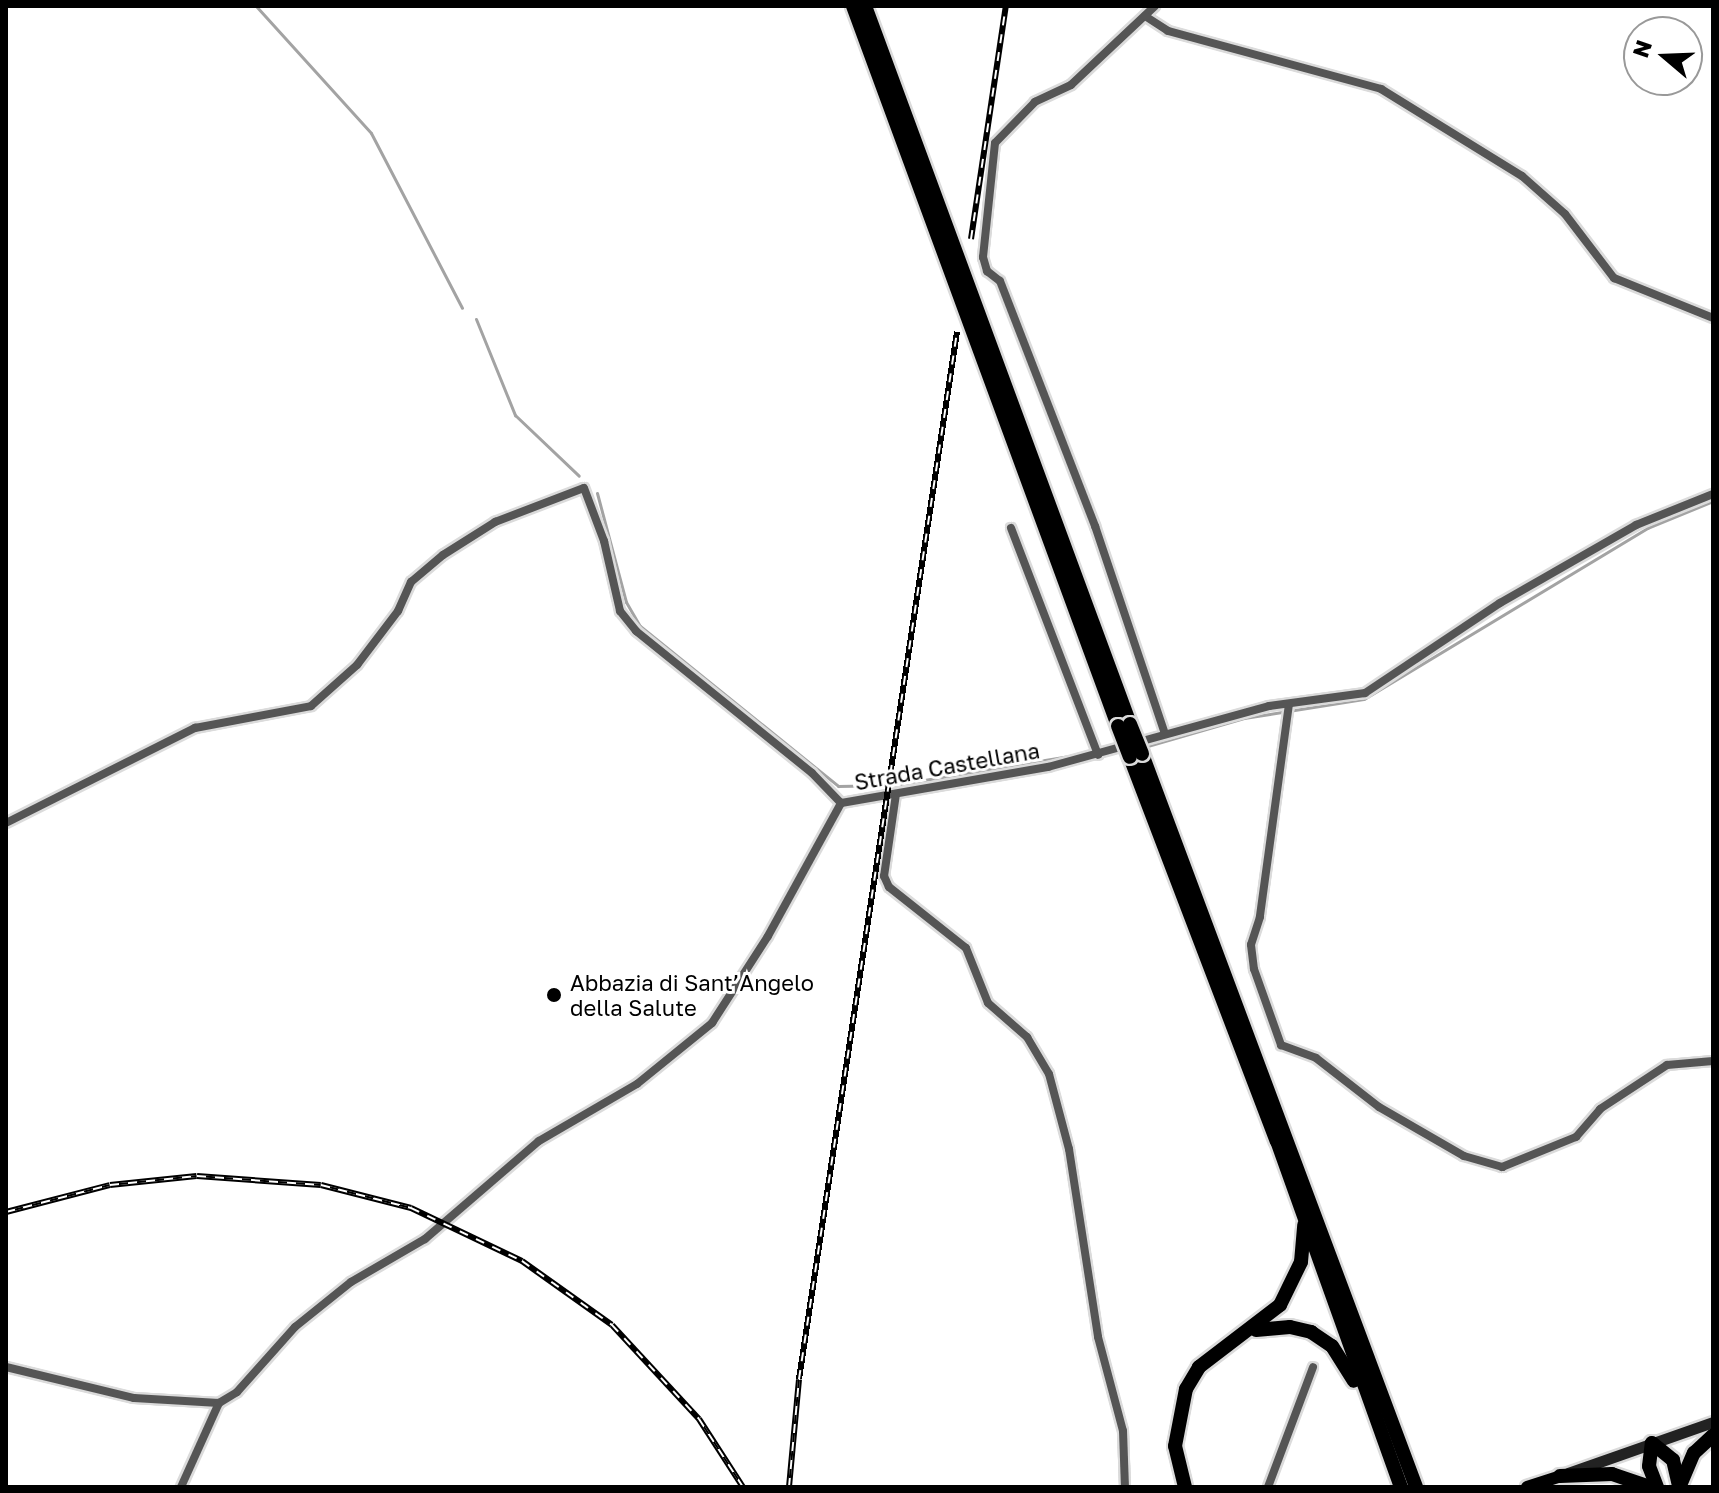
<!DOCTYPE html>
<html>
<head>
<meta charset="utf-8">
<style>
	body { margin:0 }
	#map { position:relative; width:1719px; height:1493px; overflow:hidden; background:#fff; font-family:"Golos Text",sans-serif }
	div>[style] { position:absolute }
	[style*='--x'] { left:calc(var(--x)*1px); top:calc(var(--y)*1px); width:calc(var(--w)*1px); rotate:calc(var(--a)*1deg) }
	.stream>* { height:3px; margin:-1.5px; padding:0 1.5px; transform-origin:1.5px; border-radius:1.5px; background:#a3a3a3 }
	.roads { filter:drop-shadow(2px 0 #dbdbdb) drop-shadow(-2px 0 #dbdbdb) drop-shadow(0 2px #dbdbdb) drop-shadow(0 -2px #dbdbdb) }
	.street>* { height:8px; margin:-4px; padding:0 4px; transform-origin:4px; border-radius:4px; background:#555 }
	.secondary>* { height:11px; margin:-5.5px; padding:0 5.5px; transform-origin:5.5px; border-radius:5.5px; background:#222 }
	.primary>* { height:12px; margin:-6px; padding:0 6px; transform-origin:6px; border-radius:6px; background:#000 }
	.highway>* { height:14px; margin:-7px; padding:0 7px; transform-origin:7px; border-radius:7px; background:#000 }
	.rail>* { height:6px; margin-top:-3px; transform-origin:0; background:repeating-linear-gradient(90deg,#fff 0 9px,#000 0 18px); box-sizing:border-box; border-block:2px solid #000 }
	.bridges { filter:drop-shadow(2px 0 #dbdbdb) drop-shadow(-2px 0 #dbdbdb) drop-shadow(0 2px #dbdbdb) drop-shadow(0 -2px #dbdbdb) }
	.highway-bridge>* { height:14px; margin:-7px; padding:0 7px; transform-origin:7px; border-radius:7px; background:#000 }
	.dots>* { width:22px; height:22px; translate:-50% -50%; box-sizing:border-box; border:4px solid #fff; border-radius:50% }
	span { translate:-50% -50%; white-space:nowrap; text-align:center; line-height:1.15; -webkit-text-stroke:6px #fff; paint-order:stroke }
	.street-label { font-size:22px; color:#000 }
	.poi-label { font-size:22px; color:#000 }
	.left { translate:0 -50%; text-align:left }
	.frame { position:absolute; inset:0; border:8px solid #000; pointer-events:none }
	.north { position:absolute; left:1623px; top:16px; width:80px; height:80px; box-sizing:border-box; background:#fff; border:2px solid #999; border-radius:50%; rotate:289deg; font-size:22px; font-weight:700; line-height:32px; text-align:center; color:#000 }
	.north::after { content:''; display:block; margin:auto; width:28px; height:36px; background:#000; clip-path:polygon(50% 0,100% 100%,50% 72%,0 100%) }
</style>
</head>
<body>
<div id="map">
	<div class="stream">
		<i style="--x:256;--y:6;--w:171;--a:47.8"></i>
		<i style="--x:371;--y:133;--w:197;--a:62.5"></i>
		<i style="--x:476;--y:319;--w:104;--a:67.9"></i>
		<i style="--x:515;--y:415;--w:88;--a:43.6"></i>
		<i style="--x:597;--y:493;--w:113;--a:75.1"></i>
		<i style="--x:626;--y:602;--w:28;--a:60"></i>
		<i style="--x:640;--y:626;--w:255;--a:38.9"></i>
		<i style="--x:838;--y:786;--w:56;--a:-1"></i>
		<i style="--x:894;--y:785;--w:184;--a:-9.4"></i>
		<i style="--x:1144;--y:747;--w:104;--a:-16.2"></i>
		<i style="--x:1244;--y:718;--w:121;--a:-9"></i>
		<i style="--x:1364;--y:699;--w:331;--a:-31.1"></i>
		<i style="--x:1647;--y:528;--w:71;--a:-22.2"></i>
	</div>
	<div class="roads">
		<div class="street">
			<i style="--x:1155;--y:6;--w:115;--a:136.8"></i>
			<i style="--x:1071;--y:85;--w:40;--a:155"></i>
			<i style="--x:1035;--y:102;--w:57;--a:134.3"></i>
			<i style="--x:995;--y:143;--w:115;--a:96"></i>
			<i style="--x:983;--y:257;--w:15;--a:74"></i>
			<i style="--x:987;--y:271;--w:16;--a:38"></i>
			<i style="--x:1000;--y:281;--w:263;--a:68.8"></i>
			<i style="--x:1095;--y:526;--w:219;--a:71.4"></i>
			<i style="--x:1145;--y:16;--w:27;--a:33"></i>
			<i style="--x:1168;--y:31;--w:221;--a:15.2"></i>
			<i style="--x:1381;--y:89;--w:166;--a:31.7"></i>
			<i style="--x:1522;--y:176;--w:57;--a:41.5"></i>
			<i style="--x:1565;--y:214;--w:81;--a:52.6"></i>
			<i style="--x:1614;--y:278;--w:107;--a:22"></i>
			<i style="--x:1011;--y:528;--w:243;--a:69"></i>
			<i style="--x:1289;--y:704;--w:215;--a:97.8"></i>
			<i style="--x:1260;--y:917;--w:29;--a:108"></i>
			<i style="--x:1251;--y:945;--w:24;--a:83"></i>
			<i style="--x:1254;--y:969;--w:81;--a:70.4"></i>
			<i style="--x:1281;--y:1045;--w:37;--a:20"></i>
			<i style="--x:1316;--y:1058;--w:80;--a:37.9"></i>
			<i style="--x:1379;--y:1107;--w:98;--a:30"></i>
			<i style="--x:1464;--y:1156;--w:40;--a:16"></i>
			<i style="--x:1502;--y:1167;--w:80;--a:-22.1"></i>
			<i style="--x:1576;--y:1137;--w:37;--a:-49"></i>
			<i style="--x:1600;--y:1109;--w:80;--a:-33.3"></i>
			<i style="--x:1667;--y:1065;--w:46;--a:-5"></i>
			<i style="--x:896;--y:794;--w:83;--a:98.3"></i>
			<i style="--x:884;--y:876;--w:12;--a:66"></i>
			<i style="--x:889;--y:887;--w:98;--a:38.4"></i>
			<i style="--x:966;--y:948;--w:59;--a:68.2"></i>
			<i style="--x:988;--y:1003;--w:52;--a:41.1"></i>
			<i style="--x:1027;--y:1037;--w:43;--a:59.3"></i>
			<i style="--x:1049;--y:1074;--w:78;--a:75.1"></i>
			<i style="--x:1069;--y:1149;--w:190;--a:81.2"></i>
			<i style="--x:1098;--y:1337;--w:97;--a:75.1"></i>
			<i style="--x:1123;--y:1431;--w:56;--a:88"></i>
			<i style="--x:6;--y:823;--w:212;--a:-26.7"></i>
			<i style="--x:195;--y:728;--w:118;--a:-10.7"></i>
			<i style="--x:311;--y:706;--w:62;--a:-41.7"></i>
			<i style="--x:357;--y:665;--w:68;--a:-52.8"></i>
			<i style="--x:398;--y:611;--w:32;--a:-66"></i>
			<i style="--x:411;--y:582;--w:42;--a:-40.2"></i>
			<i style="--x:443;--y:555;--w:62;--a:-32.4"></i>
			<i style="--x:495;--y:522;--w:95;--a:-20.9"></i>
			<i style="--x:584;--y:488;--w:57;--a:69.3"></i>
			<i style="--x:604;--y:541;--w:72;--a:77.1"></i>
			<i style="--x:620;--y:611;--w:26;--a:51"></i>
			<i style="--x:636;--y:631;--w:226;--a:38.9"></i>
			<i style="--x:812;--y:773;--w:42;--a:46"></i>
			<i style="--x:6;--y:1367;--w:132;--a:13.6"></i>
			<i style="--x:134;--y:1398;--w:85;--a:3.4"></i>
			<i style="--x:219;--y:1403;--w:21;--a:-31"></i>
			<i style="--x:237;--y:1392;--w:87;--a:-48.3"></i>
			<i style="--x:295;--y:1327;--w:72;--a:-38.8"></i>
			<i style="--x:351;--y:1282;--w:86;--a:-30.2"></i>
			<i style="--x:425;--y:1239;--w:150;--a:-40.7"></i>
			<i style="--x:539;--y:1141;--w:113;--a:-30.2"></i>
			<i style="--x:637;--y:1084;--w:97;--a:-39.1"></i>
			<i style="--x:712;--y:1023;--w:103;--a:-57.2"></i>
			<i style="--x:768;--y:936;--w:152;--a:-61.2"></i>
			<i style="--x:841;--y:803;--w:210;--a:-9.9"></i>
			<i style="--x:1048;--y:767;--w:229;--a:-15.4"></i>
			<i style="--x:1269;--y:706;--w:97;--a:-7.7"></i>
			<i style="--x:1365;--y:693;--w:162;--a:-33.7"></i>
			<i style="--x:1500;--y:603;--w:157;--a:-29.8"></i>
			<i style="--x:1636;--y:525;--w:83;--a:-21.9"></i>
			<i style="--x:181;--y:1487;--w:92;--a:-65.7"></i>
			<i style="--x:1268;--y:1487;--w:128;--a:-69.4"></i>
		</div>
		<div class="secondary">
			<i style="--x:1568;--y:1473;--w:154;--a:-19.4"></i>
		</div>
		<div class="primary">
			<i style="--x:1527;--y:1487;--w:35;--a:-18"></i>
		</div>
		<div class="highway">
			<i style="--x:853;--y:6;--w:767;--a:69.79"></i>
			<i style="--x:865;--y:6;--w:765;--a:69.74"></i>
			<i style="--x:1142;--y:754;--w:783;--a:69.5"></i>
			<i style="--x:1130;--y:757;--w:411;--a:69.1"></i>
			<i style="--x:1277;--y:1141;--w:368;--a:70.3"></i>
			<i style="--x:1256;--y:1330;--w:34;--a:-5"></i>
			<i style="--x:1290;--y:1327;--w:22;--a:13"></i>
			<i style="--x:1311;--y:1332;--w:25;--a:34"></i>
			<i style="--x:1332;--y:1346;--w:41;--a:57.8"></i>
			<i style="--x:1560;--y:1476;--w:52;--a:-2.2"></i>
			<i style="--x:1612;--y:1474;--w:39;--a:19"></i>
			<i style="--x:1681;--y:1483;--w:33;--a:-67"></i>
			<i style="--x:1694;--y:1453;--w:26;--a:-43"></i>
			<i style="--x:1185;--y:1487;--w:42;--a:-103.7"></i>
			<i style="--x:1175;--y:1446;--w:58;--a:-79.1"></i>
			<i style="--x:1186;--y:1389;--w:26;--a:-59"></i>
			<i style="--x:1199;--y:1367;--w:102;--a:-37.4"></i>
			<i style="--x:1280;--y:1305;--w:48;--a:-64"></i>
			<i style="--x:1301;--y:1262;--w:37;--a:-85"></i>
			<i style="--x:1657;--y:1487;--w:22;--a:-111"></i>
			<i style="--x:1649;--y:1466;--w:23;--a:-83"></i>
			<i style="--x:1652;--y:1443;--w:27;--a:39"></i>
			<i style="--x:1673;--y:1460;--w:28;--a:77"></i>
		</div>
	</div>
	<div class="rail">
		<i style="--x:971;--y:239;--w:236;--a:-81.5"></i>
		<i style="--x:6;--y:1212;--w:107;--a:-14.6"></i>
		<i style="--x:110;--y:1185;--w:87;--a:-5.9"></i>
		<i style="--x:197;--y:1176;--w:124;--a:4.2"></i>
		<i style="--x:321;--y:1185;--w:93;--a:14.3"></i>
		<i style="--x:411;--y:1208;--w:123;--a:25.5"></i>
		<i style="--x:522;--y:1261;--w:110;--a:35.4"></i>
		<i style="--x:612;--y:1325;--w:128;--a:47.2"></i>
		<i style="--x:699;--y:1419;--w:81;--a:57.1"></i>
		<i style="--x:789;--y:1487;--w:108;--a:-84.7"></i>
		<i style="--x:799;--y:1379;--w:1059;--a:-81.42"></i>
	</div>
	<div class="bridges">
		<div class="highway-bridge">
			<i style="--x:1130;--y:724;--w:32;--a:68"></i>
			<i style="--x:1118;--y:726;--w:33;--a:69"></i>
		</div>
	</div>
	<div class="dots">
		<i style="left:554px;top:995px;background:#000"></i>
	</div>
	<div class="street-label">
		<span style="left:947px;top:766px;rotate:-10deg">Strada Castellana</span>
	</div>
	<div class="poi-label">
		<span class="left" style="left:570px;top:995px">Abbazia di Sant’Angelo<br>della Salute</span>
	</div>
	<div class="frame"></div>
	<div class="north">N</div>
</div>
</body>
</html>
